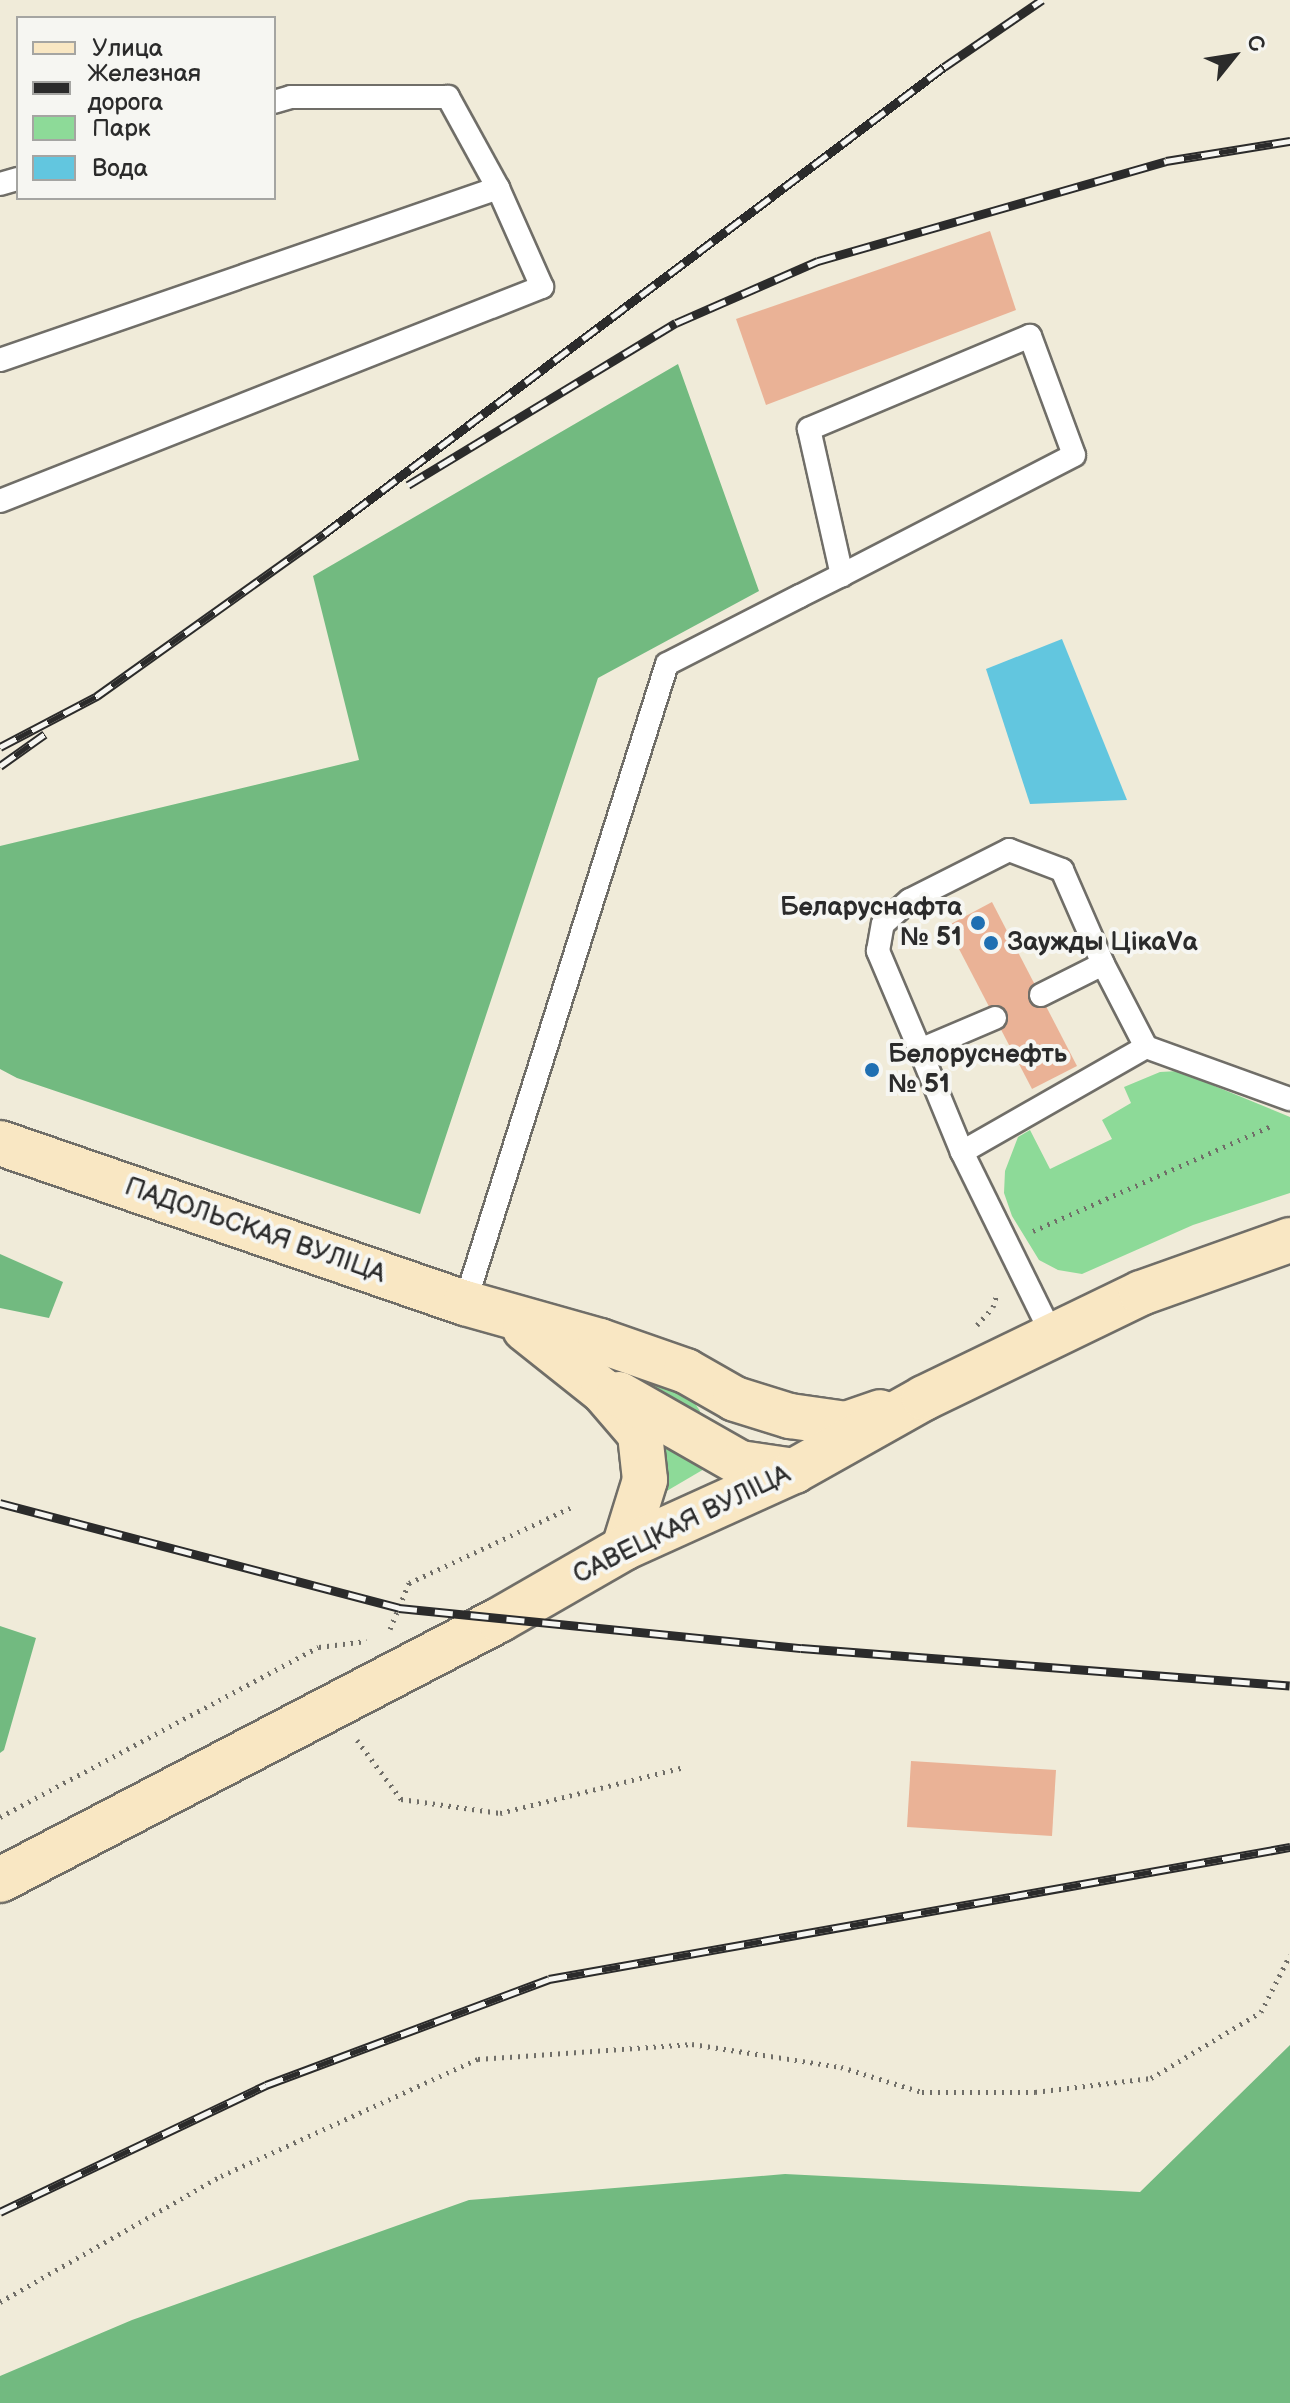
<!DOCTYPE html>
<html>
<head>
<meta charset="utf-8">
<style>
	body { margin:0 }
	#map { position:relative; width:1290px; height:2403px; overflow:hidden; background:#f0ebd9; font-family:"Balsamiq Sans",sans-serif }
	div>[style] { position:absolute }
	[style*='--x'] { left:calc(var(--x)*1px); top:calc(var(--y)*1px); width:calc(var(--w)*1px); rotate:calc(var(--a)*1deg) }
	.green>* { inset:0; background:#8dda98 }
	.forest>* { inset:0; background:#72ba80 }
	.water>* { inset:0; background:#62c6df }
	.building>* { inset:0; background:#eab296 }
	.path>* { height:5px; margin-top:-2.5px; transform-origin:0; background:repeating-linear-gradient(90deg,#706e68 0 2px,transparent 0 8px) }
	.roads { filter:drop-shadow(2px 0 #706e68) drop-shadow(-2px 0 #706e68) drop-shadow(0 2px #706e68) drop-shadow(0 -2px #706e68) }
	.service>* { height:22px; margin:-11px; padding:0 11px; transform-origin:11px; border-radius:11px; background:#fff }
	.secondary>* { height:44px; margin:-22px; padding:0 22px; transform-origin:22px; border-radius:22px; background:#f9e7c3 }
	.rail>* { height:9px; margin-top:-4.5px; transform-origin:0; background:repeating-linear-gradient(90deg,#f6f6f2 0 18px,#2b2b2b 0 36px); box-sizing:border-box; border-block:2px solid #2b2b2b }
	.dots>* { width:22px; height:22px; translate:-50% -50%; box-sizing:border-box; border:4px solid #f6f6f2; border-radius:50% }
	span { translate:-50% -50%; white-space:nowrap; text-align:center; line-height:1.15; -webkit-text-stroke:8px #f6f6f2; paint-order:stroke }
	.poi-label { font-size:26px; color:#2b2b2b; font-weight:700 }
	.right { translate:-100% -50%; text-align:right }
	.left { translate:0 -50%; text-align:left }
	.street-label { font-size:26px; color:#2b2b2b }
	.legend { position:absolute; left:16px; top:16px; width:260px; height:184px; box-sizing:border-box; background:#f6f6f2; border:2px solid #a5a5a2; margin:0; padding:10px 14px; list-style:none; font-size:24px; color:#2b2b2b }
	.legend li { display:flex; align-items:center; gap:16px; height:40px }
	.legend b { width:40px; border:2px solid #a5a5a2 }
	.north { position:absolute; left:1194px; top:16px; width:80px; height:80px; -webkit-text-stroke:6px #f6f6f2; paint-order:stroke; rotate:60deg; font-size:22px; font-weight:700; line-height:32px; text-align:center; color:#2b2b2b }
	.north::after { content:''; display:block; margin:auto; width:28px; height:36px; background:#2b2b2b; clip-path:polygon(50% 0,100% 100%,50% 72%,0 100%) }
</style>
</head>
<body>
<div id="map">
	<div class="green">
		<i style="clip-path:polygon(1178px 1071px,1290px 1117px,1290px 1193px,1193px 1225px,1082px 1274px,1058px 1270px,1039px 1260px,1012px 1216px,1004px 1193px,1005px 1171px,1018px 1137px,1030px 1130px,1050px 1169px,1112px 1139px,1102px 1120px,1131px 1103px,1124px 1087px,1160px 1072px)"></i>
		<i style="clip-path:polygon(590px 1350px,690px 1396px,700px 1411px,696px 1423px,661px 1408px)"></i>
		<i style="clip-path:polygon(666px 1439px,711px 1465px,665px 1492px)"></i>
	</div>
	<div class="forest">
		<i style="clip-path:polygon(678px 364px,759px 591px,598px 678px,420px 1214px,17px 1078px,0 1069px,0 846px,359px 760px,313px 576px)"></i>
		<i style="clip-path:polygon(0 1254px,63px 1282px,49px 1318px,0 1308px)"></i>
		<i style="clip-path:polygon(0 1626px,36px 1638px,4px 1750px,0 1753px)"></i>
		<i style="clip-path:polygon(1290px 2045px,1290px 2403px,0 2403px,0 2376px,132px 2320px,469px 2200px,785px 2174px,1140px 2192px)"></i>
	</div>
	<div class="water">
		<i style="clip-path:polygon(1062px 639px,1127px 800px,1030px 804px,986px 669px)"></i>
	</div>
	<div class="building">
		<i style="clip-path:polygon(990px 231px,1016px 310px,766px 405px,736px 319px)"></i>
		<i style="clip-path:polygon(992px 902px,1077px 1066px,1032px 1089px,947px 926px)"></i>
		<i style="clip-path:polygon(911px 1761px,1056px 1770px,1052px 1836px,907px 1827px)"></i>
	</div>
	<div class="path">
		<i style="--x:1033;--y:1231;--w:262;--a:-23.8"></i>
		<i style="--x:977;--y:1325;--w:24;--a:-48"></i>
		<i style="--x:993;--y:1307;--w:14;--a:-73"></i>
		<i style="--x:390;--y:1629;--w:50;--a:-67.6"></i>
		<i style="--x:409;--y:1583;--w:178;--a:-25"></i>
		<i style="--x:357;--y:1740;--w:74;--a:53.3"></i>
		<i style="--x:401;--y:1799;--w:100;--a:8"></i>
		<i style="--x:500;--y:1813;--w:190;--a:-14"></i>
		<i style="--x:0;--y:1817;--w:361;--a:-28.1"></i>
		<i style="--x:319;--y:1647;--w:48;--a:-7.1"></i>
		<i style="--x:0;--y:2302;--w:254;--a:-29.7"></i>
		<i style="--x:221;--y:2176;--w:282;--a:-24.5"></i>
		<i style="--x:478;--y:2059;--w:215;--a:-4"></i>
		<i style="--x:692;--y:2044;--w:151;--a:8.8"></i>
		<i style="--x:841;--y:2067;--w:85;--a:17.2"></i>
		<i style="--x:922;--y:2092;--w:113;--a:0"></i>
		<i style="--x:1035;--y:2092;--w:117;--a:-6.9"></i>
		<i style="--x:1151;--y:2078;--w:128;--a:-31"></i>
		<i style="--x:1261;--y:2012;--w:64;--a:-63"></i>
	</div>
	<div class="roads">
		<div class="service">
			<i style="--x:0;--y:184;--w:19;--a:-16"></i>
			<i style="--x:0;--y:360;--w:527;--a:-19.05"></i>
			<i style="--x:0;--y:501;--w:583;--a:-21.55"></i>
			<i style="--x:542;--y:287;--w:108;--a:-114"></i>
			<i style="--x:498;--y:188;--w:104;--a:-118.8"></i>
			<i style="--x:448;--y:97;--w:157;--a:180"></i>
			<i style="--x:291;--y:97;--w:18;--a:164"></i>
			<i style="--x:1041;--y:995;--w:69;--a:-26.6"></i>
			<i style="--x:1103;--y:964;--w:93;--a:62.6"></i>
			<i style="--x:1146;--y:1047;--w:153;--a:19.9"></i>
			<i style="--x:995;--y:1018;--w:82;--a:156.9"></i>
			<i style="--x:920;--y:1050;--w:110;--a:67.6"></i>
			<i style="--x:962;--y:1152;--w:206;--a:63.8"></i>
			<i style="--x:920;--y:1050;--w:108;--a:-113"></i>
			<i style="--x:878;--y:951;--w:27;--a:-80"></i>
			<i style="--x:883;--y:924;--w:36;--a:-42"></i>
			<i style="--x:910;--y:900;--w:111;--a:-26.8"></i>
			<i style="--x:1009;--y:850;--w:57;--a:20.7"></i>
			<i style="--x:1062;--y:870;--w:103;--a:66.4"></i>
			<i style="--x:962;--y:1152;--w:212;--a:-29.7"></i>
			<i style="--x:465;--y:1303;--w:670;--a:-72.46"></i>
			<i style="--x:667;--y:664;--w:149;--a:-27.1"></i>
			<i style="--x:800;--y:596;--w:47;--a:-26.6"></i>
			<i style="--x:842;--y:575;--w:261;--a:-27.3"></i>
			<i style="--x:1074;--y:455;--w:127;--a:-110.3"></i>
			<i style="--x:1030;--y:336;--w:240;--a:157.2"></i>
			<i style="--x:809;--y:429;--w:150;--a:77.3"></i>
		</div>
		<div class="secondary">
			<i style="--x:0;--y:1143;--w:492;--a:19"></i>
			<i style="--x:465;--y:1303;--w:140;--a:15.7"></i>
			<i style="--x:600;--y:1341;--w:91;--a:19.2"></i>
			<i style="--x:686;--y:1371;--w:56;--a:29.7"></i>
			<i style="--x:735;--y:1399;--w:58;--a:17.2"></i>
			<i style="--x:790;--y:1416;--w:57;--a:8.1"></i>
			<i style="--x:846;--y:1424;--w:36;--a:-19"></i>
			<i style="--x:525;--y:1329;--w:100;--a:38.5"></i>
			<i style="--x:603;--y:1391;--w:57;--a:49.3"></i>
			<i style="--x:640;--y:1434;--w:46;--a:83.8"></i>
			<i style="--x:645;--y:1480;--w:71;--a:107.2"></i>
			<i style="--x:619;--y:1394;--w:139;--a:29.7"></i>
			<i style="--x:740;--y:1463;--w:55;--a:8.4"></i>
			<i style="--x:0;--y:1880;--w:563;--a:-27.52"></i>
			<i style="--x:499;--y:1620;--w:144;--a:-29.9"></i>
			<i style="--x:624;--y:1548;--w:187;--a:-24.4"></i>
			<i style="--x:794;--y:1471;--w:149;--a:-29.3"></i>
			<i style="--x:924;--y:1398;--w:241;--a:-25.8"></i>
			<i style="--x:1141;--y:1293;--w:158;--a:-19.6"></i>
		</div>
	</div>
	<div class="rail">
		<i style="--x:408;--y:485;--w:313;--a:-31.2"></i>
		<i style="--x:676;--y:323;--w:155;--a:-23.6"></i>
		<i style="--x:818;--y:261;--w:362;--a:-16"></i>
		<i style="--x:1166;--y:161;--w:126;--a:-9.2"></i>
		<i style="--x:0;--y:747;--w:110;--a:-27.7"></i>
		<i style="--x:97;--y:696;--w:279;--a:-35.5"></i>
		<i style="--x:324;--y:534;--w:776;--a:-36.99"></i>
		<i style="--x:944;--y:67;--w:119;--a:-34.4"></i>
		<i style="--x:0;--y:766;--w:55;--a:-35.4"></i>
		<i style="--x:0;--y:1503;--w:413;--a:14.7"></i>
		<i style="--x:399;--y:1608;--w:404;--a:5.7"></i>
		<i style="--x:801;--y:1648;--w:490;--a:4.4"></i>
		<i style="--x:0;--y:2212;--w:295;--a:-25.5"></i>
		<i style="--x:266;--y:2085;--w:302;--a:-20.5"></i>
		<i style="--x:549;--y:1979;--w:753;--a:-10.1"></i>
	</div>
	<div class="dots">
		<i style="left:978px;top:923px;background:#1f6fb2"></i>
		<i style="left:991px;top:943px;background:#1f6fb2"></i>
		<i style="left:872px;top:1070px;background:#1f6fb2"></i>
	</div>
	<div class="poi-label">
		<span class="right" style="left:962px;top:923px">Беларуснафта<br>№ 51</span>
		<span class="left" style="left:1007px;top:943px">Заужды ЦікаVа</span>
		<span class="left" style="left:888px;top:1070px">Белоруснефть<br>№ 51</span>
	</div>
	<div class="street-label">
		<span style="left:255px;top:1231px;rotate:19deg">ПАДОЛЬСКАЯ ВУЛІЦА</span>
		<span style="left:682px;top:1525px;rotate:-26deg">САВЕЦКАЯ ВУЛІЦА</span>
	</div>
	<ul class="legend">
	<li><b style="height:10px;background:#f9e7c3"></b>Улица</li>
	<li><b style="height:10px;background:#2b2b2b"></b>Железная дорога</li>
	<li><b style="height:22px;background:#8dda98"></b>Парк</li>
	<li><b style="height:22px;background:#62c6df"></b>Вода</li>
	</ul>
	<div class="north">С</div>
</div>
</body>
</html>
